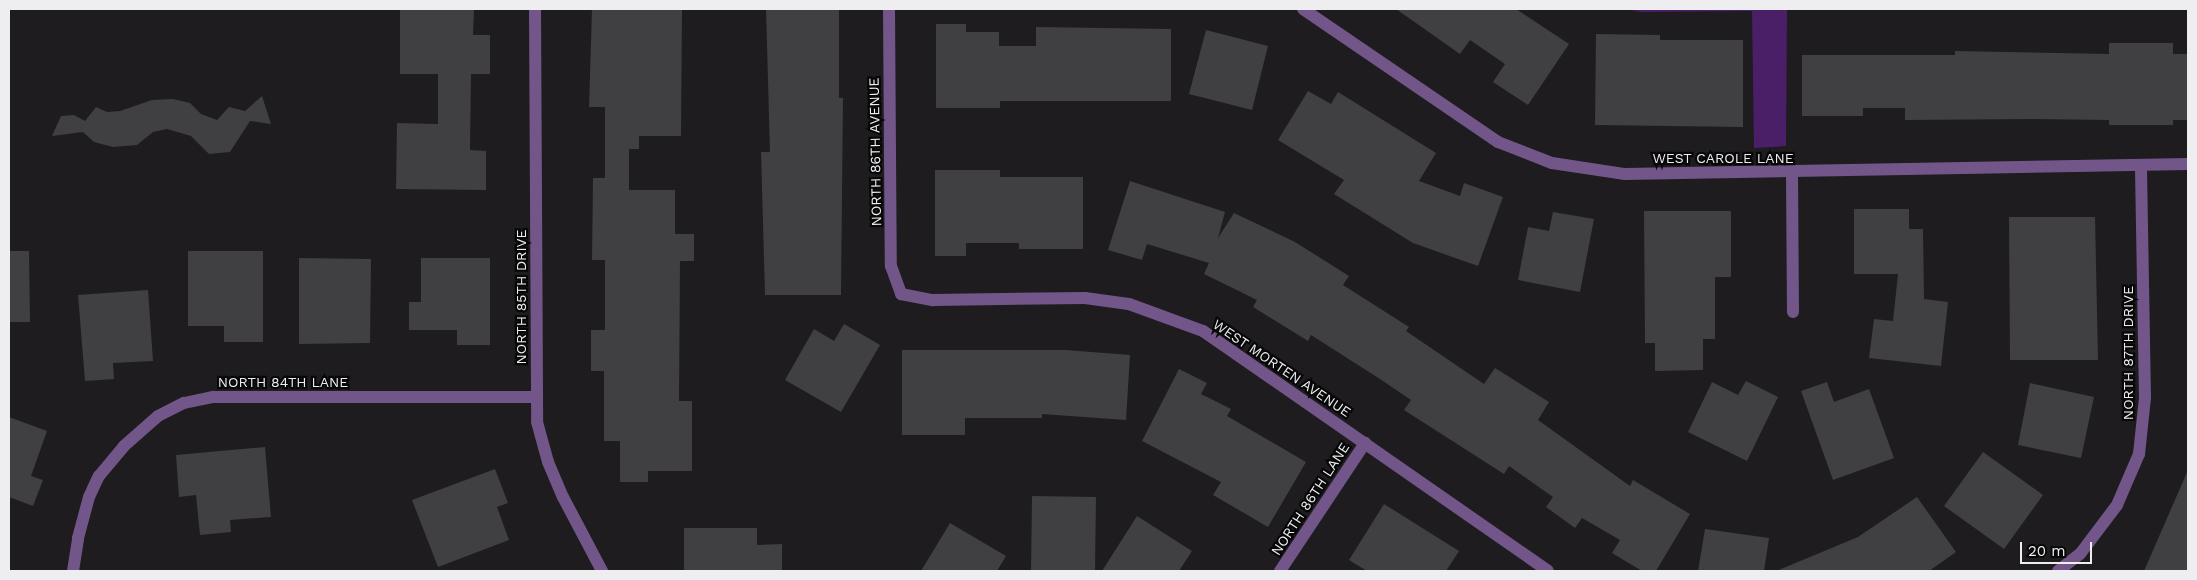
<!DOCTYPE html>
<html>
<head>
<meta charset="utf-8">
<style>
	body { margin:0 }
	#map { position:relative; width:2197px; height:580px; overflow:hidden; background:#1e1c1f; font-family:"Work Sans",sans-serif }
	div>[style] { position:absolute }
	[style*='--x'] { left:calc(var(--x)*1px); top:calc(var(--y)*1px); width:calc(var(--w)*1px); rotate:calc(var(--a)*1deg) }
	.green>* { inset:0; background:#4a1f68 }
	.building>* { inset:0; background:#403f41 }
	.minor>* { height:12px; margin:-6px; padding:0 6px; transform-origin:6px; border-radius:6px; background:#725689 }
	span { translate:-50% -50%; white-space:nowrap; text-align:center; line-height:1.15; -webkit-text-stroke:4.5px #080708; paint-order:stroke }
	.street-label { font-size:14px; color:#eeedef }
	.frame { position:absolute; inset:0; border:10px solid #eeedef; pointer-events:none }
	.scale { position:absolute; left:2020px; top:542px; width:72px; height:22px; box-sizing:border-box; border:2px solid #eeedef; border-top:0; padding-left:6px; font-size:15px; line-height:18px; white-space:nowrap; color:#eeedef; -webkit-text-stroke:4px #080708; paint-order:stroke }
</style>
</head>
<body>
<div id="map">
	<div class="green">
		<i style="clip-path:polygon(1627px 9px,1787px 9px,1786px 146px,1754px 148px,1752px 11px,1641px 12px)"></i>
	</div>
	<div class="building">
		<i style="clip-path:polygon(400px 9px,474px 9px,473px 35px,490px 35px,490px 74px,471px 74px,470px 150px,486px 151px,486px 190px,396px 189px,397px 123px,438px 124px,438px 74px,400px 74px)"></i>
		<i style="clip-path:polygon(592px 9px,682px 9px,681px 136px,639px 136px,639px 149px,629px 149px,629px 190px,675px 190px,675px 234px,694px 234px,694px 261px,680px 261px,679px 401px,692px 401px,692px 471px,648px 471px,648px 482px,620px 482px,620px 441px,604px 441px,604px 371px,591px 371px,591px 330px,605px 330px,605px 260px,592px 260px,593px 178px,605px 178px,605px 107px,589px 107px)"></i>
		<i style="clip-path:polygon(766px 9px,839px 9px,839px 98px,843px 98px,841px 295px,765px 295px,761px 152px,770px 152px)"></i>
		<i style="clip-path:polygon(1396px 9px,1516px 9px,1569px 44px,1528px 105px,1493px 82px,1505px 64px,1470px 40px,1460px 54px)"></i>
		<i style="clip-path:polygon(936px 24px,966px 24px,966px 32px,999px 32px,999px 46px,1036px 46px,1036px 27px,1171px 29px,1171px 101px,1000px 101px,1000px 108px,936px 108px)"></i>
		<i style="clip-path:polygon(1206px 30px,1268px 46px,1252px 110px,1189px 94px)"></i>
		<i style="clip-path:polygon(1596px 34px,1660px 35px,1660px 40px,1743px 40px,1743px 127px,1595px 125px)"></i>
		<i style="clip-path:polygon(2109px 43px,2173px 43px,2173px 54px,2188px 54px,2188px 120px,2173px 120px,2173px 125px,2109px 125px,2109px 120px,2033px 119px,1905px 120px,1905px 108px,1863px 108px,1863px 116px,1802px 116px,1802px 55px,1955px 55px,1955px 51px,2109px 54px)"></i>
		<i style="clip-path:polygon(1308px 91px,1331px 104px,1338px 92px,1436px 153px,1419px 181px,1460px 196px,1464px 183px,1503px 197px,1478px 266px,1413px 243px,1334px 194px,1344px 180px,1278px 140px)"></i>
		<i style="clip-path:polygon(262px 96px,271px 124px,250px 121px,230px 152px,209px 154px,191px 136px,167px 129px,153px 132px,137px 145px,113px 147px,94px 142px,83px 132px,52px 136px,61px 116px,74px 115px,85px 121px,96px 107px,107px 112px,120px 111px,152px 100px,173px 99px,190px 103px,201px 114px,217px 120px,229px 107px,245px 111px)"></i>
		<i style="clip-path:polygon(935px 170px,1000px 170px,1000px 177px,1083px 177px,1083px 249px,1019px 249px,1019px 243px,966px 243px,966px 256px,935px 256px)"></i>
		<i style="clip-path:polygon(1130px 181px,1225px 212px,1218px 238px,1234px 213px,1295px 242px,1349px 276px,1343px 285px,1409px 327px,1406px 331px,1484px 384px,1495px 368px,1549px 402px,1538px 420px,1630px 486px,1633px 480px,1690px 514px,1656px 571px,1642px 571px,1612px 553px,1620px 540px,1582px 518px,1575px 528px,1546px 507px,1553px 497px,1509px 466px,1504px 474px,1404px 410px,1411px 400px,1380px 379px,1311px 335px,1308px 341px,1253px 307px,1257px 300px,1204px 274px,1209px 263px,1147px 244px,1142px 260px,1108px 250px)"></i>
		<i style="clip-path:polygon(1854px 209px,1909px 209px,1909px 229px,1923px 229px,1924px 299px,1948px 302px,1941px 366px,1869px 358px,1874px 319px,1893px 321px,1898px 274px,1854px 274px)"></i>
		<i style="clip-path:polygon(1644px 211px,1731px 211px,1731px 277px,1715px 277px,1715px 339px,1703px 339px,1703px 370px,1655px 371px,1655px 343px,1645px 343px)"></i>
		<i style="clip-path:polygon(1553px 212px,1594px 219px,1580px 292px,1518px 280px,1528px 227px,1549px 231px)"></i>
		<i style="clip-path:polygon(2009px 217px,2095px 217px,2098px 360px,2010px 360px)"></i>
		<i style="clip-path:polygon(9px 251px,29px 251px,30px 322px,9px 322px)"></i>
		<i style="clip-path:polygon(188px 251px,263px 251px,263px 342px,224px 342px,224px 326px,188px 326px)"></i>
		<i style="clip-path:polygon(299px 258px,371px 259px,370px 343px,299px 344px)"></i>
		<i style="clip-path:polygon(421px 258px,490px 258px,490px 345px,457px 345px,457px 330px,409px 330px,409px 302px,421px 302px)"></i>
		<i style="clip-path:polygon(148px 290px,153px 361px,113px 363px,114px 379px,85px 381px,78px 295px)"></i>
		<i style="clip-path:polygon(844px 324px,880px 345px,841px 412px,785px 380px,814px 329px,834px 341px)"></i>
		<i style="clip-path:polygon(902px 350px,1066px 350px,1130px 355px,1126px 420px,1042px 414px,1042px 418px,965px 418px,965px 435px,902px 435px)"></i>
		<i style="clip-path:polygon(1179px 369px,1207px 383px,1201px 394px,1231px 409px,1227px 416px,1306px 462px,1268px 527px,1213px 495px,1221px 482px,1142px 441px)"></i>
		<i style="clip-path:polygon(1746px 381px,1778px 397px,1747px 461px,1688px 432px,1712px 382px,1738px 395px)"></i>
		<i style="clip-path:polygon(1827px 382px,1834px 402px,1869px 389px,1894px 458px,1833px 480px,1801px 391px)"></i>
		<i style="clip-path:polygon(2030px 383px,2094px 397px,2081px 458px,2018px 445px)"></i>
		<i style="clip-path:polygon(9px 417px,47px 431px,31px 476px,43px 480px,33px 506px,9px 497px)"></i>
		<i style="clip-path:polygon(265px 447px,271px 517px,230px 520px,231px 532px,200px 535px,196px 495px,179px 497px,176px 455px)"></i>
		<i style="clip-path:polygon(1983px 452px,2043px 495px,2004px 549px,1944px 506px)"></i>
		<i style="clip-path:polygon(495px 469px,508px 503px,497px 507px,509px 540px,438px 567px,412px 500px)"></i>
		<i style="clip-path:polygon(2188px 470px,2188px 571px,2144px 571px)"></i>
		<i style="clip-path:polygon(1032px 496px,1096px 497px,1095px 571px,1031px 571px)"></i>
		<i style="clip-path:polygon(1917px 497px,1956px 552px,1929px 571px,1776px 571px,1858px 537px)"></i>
		<i style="clip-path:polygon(1384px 504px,1459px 551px,1446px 571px,1367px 571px,1349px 560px)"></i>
		<i style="clip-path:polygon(1137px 516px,1192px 551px,1179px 571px,1102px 571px)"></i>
		<i style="clip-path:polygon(950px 523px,1006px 556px,997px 571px,921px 571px)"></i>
		<i style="clip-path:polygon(684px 528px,757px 528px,757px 545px,782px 544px,782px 571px,684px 571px)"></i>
		<i style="clip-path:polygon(1705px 529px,1769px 538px,1764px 571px,1698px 571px)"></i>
	</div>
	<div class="minor">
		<i style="--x:535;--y:9;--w:413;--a:89.7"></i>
		<i style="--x:537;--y:422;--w:41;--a:74.6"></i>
		<i style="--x:548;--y:462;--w:38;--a:67"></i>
		<i style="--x:563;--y:497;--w:84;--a:62.2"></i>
		<i style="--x:889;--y:9;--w:257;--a:89.6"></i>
		<i style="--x:891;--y:266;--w:30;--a:70"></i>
		<i style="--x:901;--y:294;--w:33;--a:11"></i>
		<i style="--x:933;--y:300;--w:152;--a:-0.8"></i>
		<i style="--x:1085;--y:298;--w:44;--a:7.8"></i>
		<i style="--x:1129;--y:304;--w:79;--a:20"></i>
		<i style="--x:1203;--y:331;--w:420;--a:34.8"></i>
		<i style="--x:1303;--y:9;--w:236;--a:34.3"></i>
		<i style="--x:1498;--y:142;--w:58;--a:21.3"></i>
		<i style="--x:1552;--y:163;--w:74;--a:8.6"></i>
		<i style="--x:1625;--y:174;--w:563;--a:-1.02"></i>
		<i style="--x:1792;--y:173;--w:139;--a:89.6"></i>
		<i style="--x:73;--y:571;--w:33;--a:-81"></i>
		<i style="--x:78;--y:538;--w:42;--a:-75"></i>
		<i style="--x:89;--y:497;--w:23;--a:-65"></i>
		<i style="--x:99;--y:476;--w:39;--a:-50"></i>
		<i style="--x:124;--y:446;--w:45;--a:-41.4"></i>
		<i style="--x:158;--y:416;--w:29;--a:-27"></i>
		<i style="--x:184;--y:403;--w:30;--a:-12"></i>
		<i style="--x:213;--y:397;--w:323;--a:0"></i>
		<i style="--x:1280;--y:571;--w:154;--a:-56.4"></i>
		<i style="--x:2058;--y:571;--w:28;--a:-38"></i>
		<i style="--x:2080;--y:554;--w:61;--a:-52.9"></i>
		<i style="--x:2117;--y:505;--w:56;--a:-66.7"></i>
		<i style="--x:2139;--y:454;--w:56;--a:-83.9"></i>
		<i style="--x:2145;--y:398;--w:233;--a:-91"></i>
	</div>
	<div class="street-label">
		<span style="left:875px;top:152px;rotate:-91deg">NORTH 86TH AVENUE</span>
		<span style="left:1723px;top:158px">WEST CAROLE LANE</span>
		<span style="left:521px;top:297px;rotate:-90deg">NORTH 85TH DRIVE</span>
		<span style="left:2128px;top:353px;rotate:-90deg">NORTH 87TH DRIVE</span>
		<span style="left:1282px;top:368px;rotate:34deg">WEST MORTEN AVENUE</span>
		<span style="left:283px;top:382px">NORTH 84TH LANE</span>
		<span style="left:1310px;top:499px;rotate:-57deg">NORTH 86TH LANE</span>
	</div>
	<div class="frame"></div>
	<div class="scale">20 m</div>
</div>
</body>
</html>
